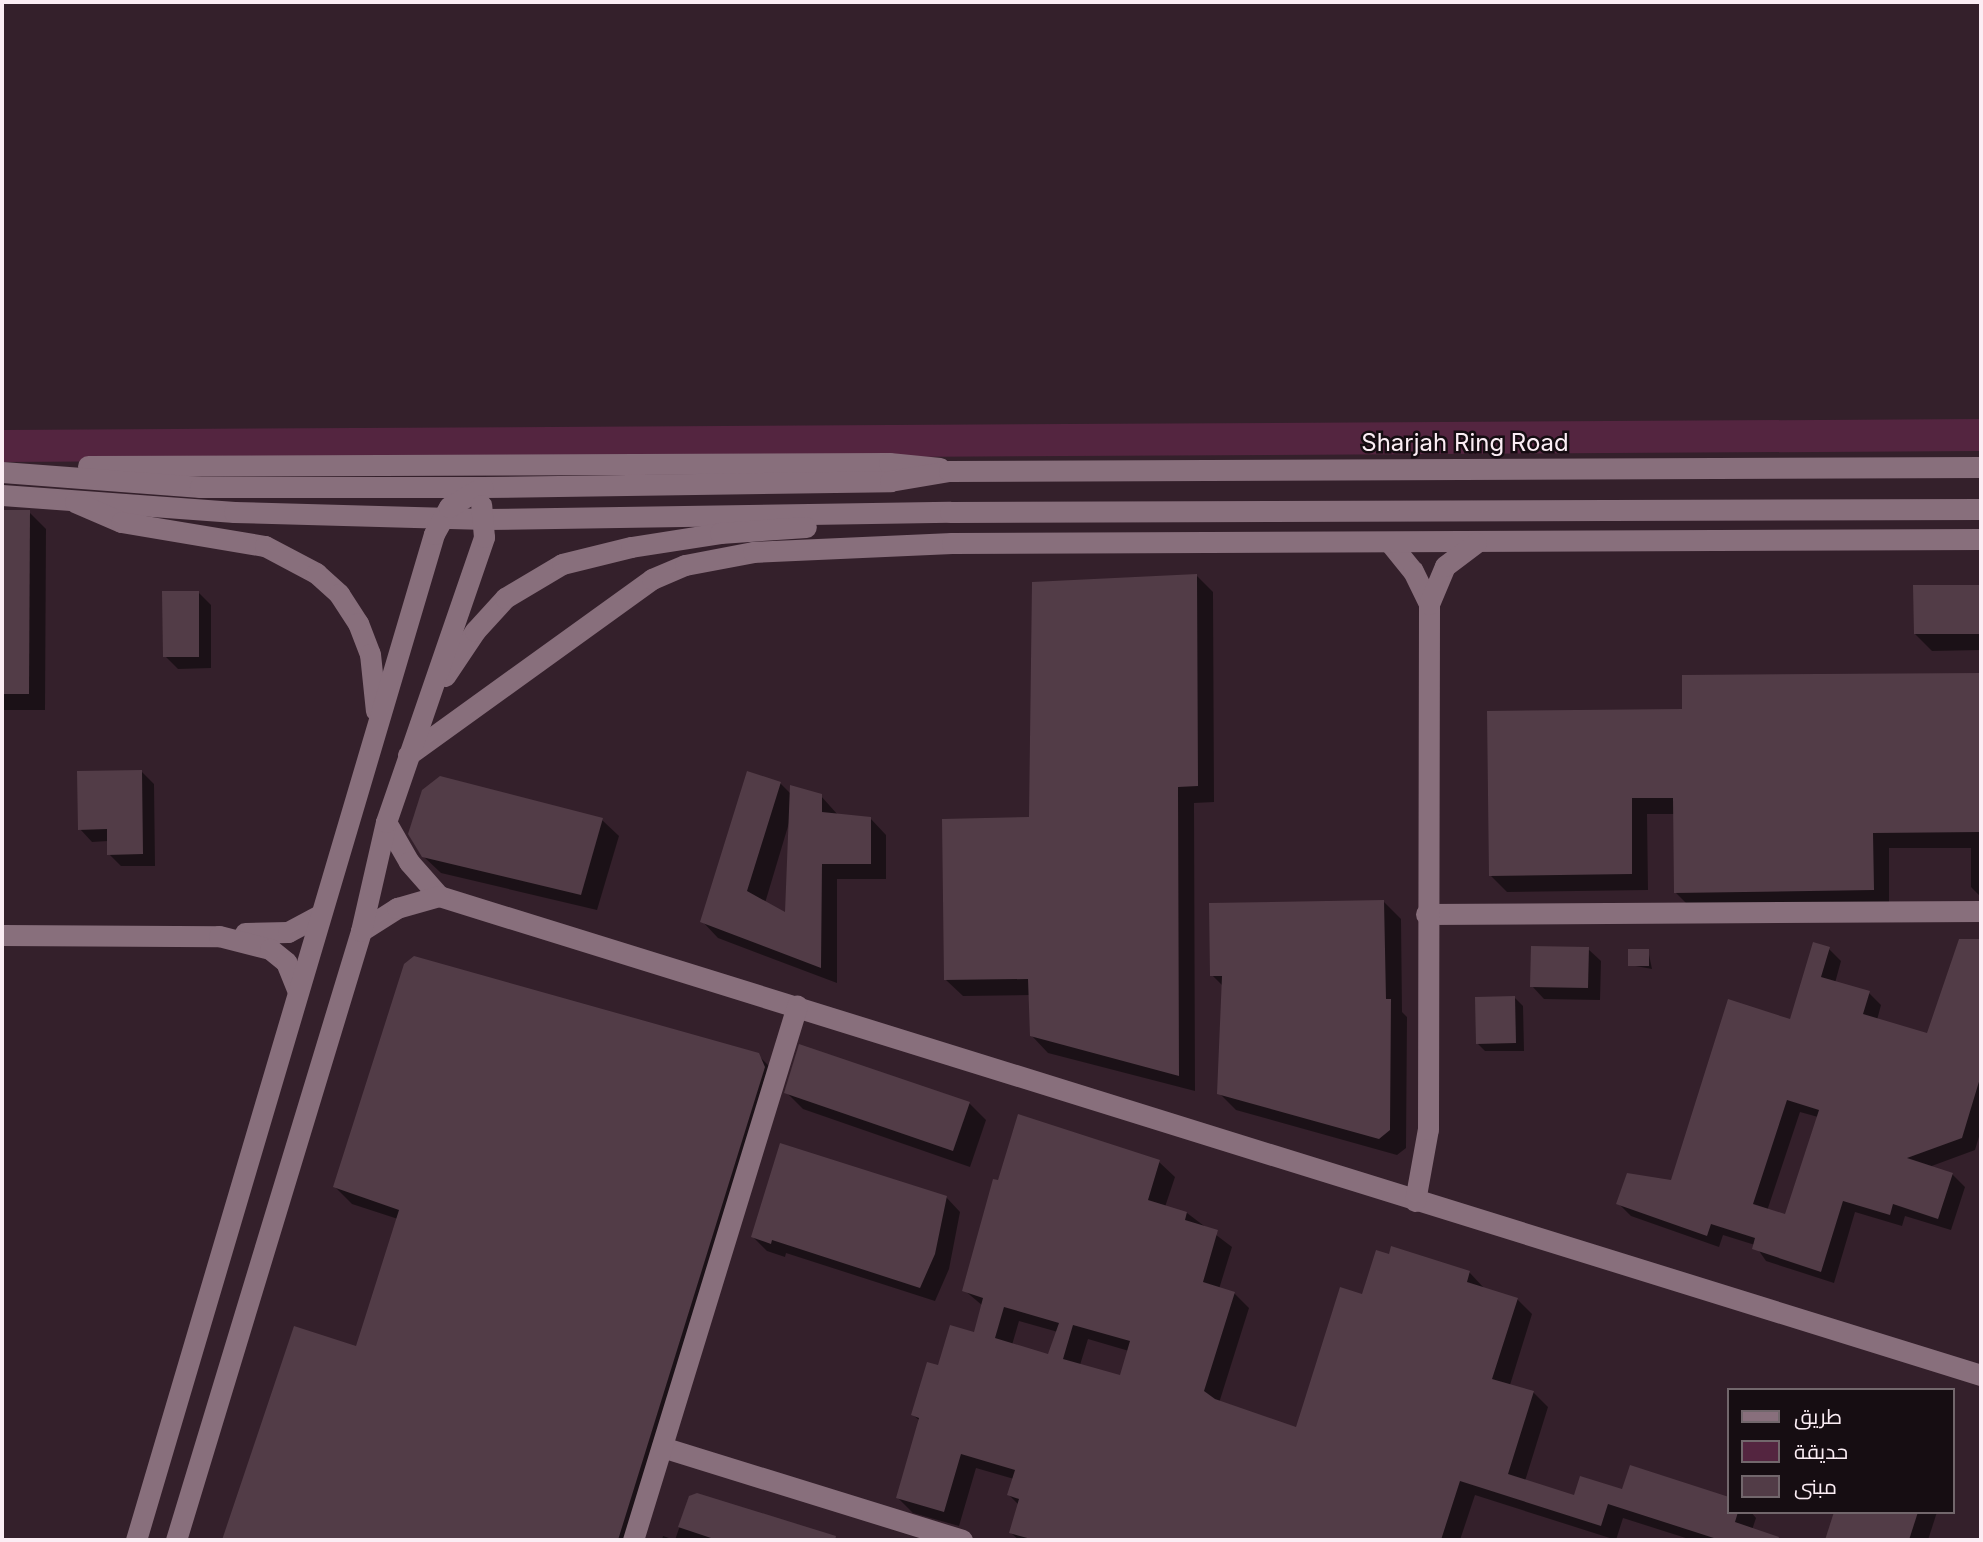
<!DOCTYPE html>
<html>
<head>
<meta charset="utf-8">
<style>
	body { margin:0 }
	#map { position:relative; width:1983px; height:1542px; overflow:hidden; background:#34202b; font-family:Inter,Cairo,sans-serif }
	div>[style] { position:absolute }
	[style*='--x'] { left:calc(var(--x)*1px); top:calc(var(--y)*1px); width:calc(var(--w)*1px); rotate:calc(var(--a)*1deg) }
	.green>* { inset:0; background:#542540 }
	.shadow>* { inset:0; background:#0007 }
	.building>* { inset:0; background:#523c47 }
	.minor>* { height:21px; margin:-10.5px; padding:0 10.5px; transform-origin:10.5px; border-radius:10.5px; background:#886f7c }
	span { translate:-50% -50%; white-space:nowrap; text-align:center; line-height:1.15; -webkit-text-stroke:5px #160d12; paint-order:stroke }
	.street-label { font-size:24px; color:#fbedf4 }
	.frame { position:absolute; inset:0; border:4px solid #fbedf4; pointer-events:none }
	.legend { position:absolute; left:1727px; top:1388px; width:228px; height:126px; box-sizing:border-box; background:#160d12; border:2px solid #72676c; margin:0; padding:9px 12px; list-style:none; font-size:21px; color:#fbedf4 }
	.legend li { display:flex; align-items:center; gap:14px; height:35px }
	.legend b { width:35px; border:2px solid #72676c }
</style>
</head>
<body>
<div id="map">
	<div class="green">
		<i style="clip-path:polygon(1981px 419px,1981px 451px,2px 462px,2px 430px)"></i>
	</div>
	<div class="shadow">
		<i style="clip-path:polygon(2px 512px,29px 512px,46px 529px,45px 710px,2px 710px)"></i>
		<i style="clip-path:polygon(1196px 575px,1213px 592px,1214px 802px,1194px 803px,1195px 1091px,1048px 1053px,1032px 1036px,1031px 995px,963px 996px,946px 980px,1030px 819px)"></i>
		<i style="clip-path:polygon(1981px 586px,1981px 650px,1932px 651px,1915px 634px,1915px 587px)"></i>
		<i style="clip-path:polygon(198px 592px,211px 605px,211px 668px,178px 669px,165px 656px)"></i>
		<i style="clip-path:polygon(1981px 674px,1981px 897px,1971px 887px,1971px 848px,1889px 848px,1889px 906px,1692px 909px,1675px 892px,1675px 814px,1647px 814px,1648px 890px,1507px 892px,1490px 875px,1684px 711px,1874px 675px)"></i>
		<i style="clip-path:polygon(142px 772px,154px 784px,155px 866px,121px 866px,109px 854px,108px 841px,92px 842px,80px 829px)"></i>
		<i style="clip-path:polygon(evenodd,780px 783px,792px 795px,821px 796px,838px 815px,870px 818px,886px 835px,886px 879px,837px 879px,837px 983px,718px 938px,702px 921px,780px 783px,789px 823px,787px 915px,765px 903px,789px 823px)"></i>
		<i style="clip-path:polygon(602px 820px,619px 836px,597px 910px,441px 873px,423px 856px)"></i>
		<i style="clip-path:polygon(1384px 902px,1401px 919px,1402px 1012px,1407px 1017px,1406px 1148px,1397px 1155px,1236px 1110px,1219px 1093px,1223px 986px,1212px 975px)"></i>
		<i style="clip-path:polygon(evenodd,1960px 941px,1981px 941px,1981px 1130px,1975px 1150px,1929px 1167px,1952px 1174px,1965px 1187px,1951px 1230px,1905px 1216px,1902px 1226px,1855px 1212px,1834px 1283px,1766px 1261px,1755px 1245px,1723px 1235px,1719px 1247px,1631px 1216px,1618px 1203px,1672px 1181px,1791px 1021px,1829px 949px,1841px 961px,1835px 983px,1869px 993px,1881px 1005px,1877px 1020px,1928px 1035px,1960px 941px,1800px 1112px,1818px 1117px,1786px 1216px,1767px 1211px,1800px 1112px)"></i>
		<i style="clip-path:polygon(1588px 949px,1601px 961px,1600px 1000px,1544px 999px,1532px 986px)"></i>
		<i style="clip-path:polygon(1648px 950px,1652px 969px,1630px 965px)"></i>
		<i style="clip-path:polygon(1515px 998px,1523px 1006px,1524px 1051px,1485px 1051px,1477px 1043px)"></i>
		<i style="clip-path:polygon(758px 1055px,775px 1072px,639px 1540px,224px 1540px,295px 1328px,357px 1349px,398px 1219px,352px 1204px,335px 1187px)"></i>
		<i style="clip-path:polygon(786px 1092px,969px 1103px,986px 1120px,970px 1167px,803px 1109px)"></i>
		<i style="clip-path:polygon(evenodd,1019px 1117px,1159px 1162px,1175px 1177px,1165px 1207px,1187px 1213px,1232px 1247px,1219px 1289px,1234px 1293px,1249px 1308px,1219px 1403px,1297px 1430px,1363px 1297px,1469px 1272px,1484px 1288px,1517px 1299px,1532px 1314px,1510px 1385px,1533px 1392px,1548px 1407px,1525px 1481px,1575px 1497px,1624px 1492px,1631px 1467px,1729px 1499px,1729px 1512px,1751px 1512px,1756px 1518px,1752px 1530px,1784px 1540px,1692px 1540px,1623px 1518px,1616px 1540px,1475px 1495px,1460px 1540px,1019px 1540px,1011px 1533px,1019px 1505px,1009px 1495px,1014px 1479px,976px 1468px,959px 1526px,913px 1513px,898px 1498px,920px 1421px,913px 1415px,939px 1368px,976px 1334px,983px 1306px,964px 1290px,1019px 1117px,1019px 1321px,1058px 1332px,1049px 1356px,1012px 1345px,1019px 1321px,1019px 1117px,1088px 1339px,1129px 1351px,1121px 1378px,1080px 1365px,1088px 1339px)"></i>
		<i style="clip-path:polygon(946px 1197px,960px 1212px,949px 1269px,935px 1301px,786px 1253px,785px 1257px,767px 1251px,753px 1237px)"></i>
		<i style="clip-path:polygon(697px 1494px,837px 1539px,839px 1540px,675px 1540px,690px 1497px)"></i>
		<i style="clip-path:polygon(1836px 1512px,1937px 1512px,1928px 1540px,1827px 1540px)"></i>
		<i style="clip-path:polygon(663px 1536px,675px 1540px,662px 1540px)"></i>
	</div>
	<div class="building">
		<i style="clip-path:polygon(2px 510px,30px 510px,29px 694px,2px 694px)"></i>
		<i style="clip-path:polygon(1197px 574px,1198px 786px,1178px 787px,1179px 1076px,1030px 1036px,1028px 979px,944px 980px,942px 819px,1029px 817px,1032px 582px)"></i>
		<i style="clip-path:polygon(1913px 585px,1981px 585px,1981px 634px,1914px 634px)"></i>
		<i style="clip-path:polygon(162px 591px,199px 591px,199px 657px,163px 657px)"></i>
		<i style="clip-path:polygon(1981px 673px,1981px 832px,1873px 833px,1874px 890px,1674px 893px,1673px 798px,1632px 798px,1632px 874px,1489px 876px,1487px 711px,1682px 709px,1682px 675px)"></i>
		<i style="clip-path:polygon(142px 770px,143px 854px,107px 855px,107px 829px,78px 830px,77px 771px)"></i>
		<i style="clip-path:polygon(747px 771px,781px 782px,747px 891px,785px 912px,790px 785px,822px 794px,822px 812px,871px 817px,871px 864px,822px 864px,821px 968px,700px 922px)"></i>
		<i style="clip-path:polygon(440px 776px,603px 818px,581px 895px,422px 857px,408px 834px,422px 790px)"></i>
		<i style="clip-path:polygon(1384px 900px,1386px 999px,1391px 999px,1390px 1130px,1379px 1139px,1217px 1094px,1222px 976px,1210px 976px,1209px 903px)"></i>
		<i style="clip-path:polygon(evenodd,1959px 939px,1981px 939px,1981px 1075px,1962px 1138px,1907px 1158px,1953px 1173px,1938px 1219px,1893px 1204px,1890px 1215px,1843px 1201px,1821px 1272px,1752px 1249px,1755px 1238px,1711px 1224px,1707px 1236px,1616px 1204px,1627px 1173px,1671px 1180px,1728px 999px,1790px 1019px,1813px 942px,1830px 947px,1821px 977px,1870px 991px,1863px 1014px,1927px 1033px,1959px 939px,1787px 1100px,1819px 1110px,1785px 1214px,1753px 1204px,1787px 1100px)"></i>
		<i style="clip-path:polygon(1531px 946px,1589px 947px,1588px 988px,1530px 987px)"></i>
		<i style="clip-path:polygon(1628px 949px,1649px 949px,1649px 966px,1628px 966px)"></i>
		<i style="clip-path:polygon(414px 956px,759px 1053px,765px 1067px,618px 1540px,222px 1540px,294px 1326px,356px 1346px,399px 1210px,333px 1187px,404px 964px)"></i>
		<i style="clip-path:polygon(1515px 996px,1516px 1043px,1476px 1044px,1475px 997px)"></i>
		<i style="clip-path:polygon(799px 1044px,970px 1102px,953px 1151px,784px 1093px)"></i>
		<i style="clip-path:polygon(evenodd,1018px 1114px,1160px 1160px,1148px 1200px,1187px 1212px,1185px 1220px,1218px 1230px,1203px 1282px,1235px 1292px,1204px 1391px,1215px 1399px,1296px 1427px,1340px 1287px,1362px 1294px,1376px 1250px,1389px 1254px,1391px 1246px,1470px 1271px,1467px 1282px,1518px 1298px,1492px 1379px,1534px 1391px,1508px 1474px,1574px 1495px,1580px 1476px,1622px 1489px,1630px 1465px,1729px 1497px,1729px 1512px,1738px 1512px,1735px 1522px,1779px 1537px,1778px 1540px,1720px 1540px,1608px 1504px,1601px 1526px,1460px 1481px,1441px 1540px,1035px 1540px,1009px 1533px,1019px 1499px,1007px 1495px,1015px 1470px,961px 1454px,944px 1512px,896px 1498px,919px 1418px,911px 1415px,927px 1362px,938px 1365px,950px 1325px,974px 1332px,983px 1298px,962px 1291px,993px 1179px,998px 1180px,1018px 1114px,1004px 1307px,1059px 1323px,1048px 1354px,995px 1338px,1004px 1307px,1018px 1114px,1073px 1325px,1130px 1341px,1120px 1375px,1063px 1359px,1073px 1325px)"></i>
		<i style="clip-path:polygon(780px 1143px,947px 1196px,935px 1254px,920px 1288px,772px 1240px,771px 1244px,751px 1237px)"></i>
		<i style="clip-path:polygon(697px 1493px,836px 1536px,835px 1540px,717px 1540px,678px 1527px,689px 1496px)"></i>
		<i style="clip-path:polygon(1834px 1512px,1918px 1512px,1909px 1540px,1825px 1540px)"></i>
	</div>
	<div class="minor">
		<i style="--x:88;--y:466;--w:801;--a:-0.21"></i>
		<i style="--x:889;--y:463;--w:51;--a:5.6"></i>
		<i style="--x:2;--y:472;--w:199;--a:4.3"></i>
		<i style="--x:200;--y:487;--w:283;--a:0"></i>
		<i style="--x:483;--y:487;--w:407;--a:-0.8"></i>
		<i style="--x:890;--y:481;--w:60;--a:-9.6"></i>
		<i style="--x:949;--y:471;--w:1032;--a:-0.22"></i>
		<i style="--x:2;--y:495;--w:233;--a:4.2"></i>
		<i style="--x:234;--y:512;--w:252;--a:1.6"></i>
		<i style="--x:486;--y:519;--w:464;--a:-0.9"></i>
		<i style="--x:950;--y:512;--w:1031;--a:-0.17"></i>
		<i style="--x:75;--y:502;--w:50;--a:23.5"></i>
		<i style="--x:121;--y:522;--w:146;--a:9.5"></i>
		<i style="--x:265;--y:546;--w:58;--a:27.9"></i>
		<i style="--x:316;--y:573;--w:31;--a:42"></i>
		<i style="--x:339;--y:594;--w:35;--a:57"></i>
		<i style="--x:358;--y:623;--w:33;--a:69"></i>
		<i style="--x:370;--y:654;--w:57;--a:84"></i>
		<i style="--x:1390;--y:543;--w:36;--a:51"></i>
		<i style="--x:1413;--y:571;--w:37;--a:64"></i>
		<i style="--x:445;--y:676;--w:54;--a:-56.3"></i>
		<i style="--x:475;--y:631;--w:45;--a:-47.7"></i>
		<i style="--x:505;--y:598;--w:66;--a:-30.8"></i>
		<i style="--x:562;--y:564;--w:71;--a:-13.8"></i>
		<i style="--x:631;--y:547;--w:90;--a:-8.9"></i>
		<i style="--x:720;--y:533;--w:86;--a:-4"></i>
		<i style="--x:408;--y:755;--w:301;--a:-35.8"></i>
		<i style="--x:652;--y:579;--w:36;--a:-23"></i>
		<i style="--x:685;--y:565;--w:69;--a:-10.8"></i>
		<i style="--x:753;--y:552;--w:199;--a:-2.6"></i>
		<i style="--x:952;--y:543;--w:1029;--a:-0.22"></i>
		<i style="--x:386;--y:822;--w:46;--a:60.1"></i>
		<i style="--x:409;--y:862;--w:45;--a:48.6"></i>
		<i style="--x:439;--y:896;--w:1615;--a:17.26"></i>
		<i style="--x:1426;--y:914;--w:555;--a:-0.31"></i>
		<i style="--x:361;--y:931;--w:43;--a:-32.6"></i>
		<i style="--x:397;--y:908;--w:44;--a:-15.9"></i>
		<i style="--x:245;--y:933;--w:43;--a:-1.3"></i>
		<i style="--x:288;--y:932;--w:36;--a:-28"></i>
		<i style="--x:2;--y:935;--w:217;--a:0.3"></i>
		<i style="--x:219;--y:936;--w:53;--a:14.3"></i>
		<i style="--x:270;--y:949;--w:21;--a:39"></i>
		<i style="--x:286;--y:962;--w:31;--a:68"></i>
		<i style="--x:1415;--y:1201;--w:73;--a:-79.8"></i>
		<i style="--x:1428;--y:1129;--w:525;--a:-89.89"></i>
		<i style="--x:1429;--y:604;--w:41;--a:-67.2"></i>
		<i style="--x:1445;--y:566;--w:39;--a:-37"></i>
		<i style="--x:662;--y:1447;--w:314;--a:17.2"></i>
		<i style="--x:136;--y:1540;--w:1049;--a:-73.5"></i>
		<i style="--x:434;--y:534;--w:31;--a:-61"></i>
		<i style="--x:449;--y:507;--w:39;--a:-31"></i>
		<i style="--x:176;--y:1540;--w:636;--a:-73.1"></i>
		<i style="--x:361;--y:931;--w:112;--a:-77.1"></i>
		<i style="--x:386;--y:822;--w:301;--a:-71"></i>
		<i style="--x:484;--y:537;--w:32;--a:-95"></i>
		<i style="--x:633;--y:1540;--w:559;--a:-72.93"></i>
	</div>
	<div class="street-label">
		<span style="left:1465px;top:443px">Sharjah Ring Road</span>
	</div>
	<div class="frame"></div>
	<ul class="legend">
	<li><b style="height:9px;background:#886f7c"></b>طريق</li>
	<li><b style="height:19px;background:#542540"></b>حديقة</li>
	<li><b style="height:19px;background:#523c47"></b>مبنى</li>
	</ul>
</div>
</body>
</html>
